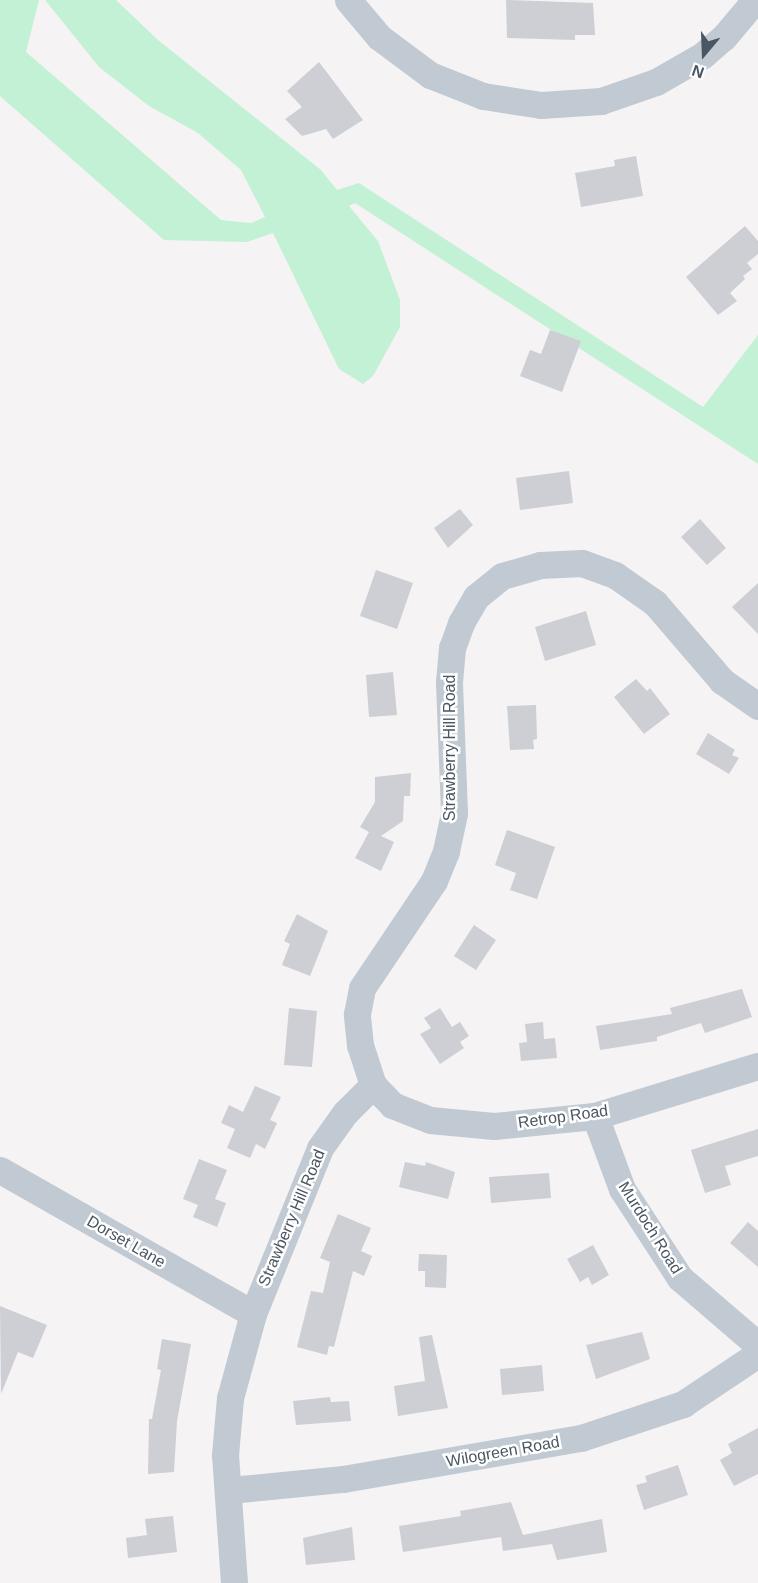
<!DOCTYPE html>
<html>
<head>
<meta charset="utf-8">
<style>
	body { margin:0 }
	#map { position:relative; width:758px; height:1583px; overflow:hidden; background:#f5f3f3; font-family:Arial,sans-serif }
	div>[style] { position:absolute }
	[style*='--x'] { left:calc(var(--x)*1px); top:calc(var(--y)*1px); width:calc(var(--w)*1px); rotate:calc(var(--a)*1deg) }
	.green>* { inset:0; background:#c3f1d5 }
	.building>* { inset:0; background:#cdcfd5 }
	.street>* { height:27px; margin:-13.5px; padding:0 13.5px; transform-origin:13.5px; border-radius:13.5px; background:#c1cad2 }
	span { translate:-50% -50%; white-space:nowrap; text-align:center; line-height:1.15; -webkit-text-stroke:5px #fff; paint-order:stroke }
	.street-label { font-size:16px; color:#4a5661 }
	.north { position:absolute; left:674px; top:24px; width:60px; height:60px; -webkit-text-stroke:4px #fff; paint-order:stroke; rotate:199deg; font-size:16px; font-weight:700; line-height:24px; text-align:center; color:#4a5661 }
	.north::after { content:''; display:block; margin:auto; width:21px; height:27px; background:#4a5661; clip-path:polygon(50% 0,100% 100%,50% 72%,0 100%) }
</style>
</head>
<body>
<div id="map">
	<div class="green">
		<i style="clip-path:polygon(0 0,39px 0,26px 52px,221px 220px,251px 223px,265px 217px,241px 170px,198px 133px,149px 106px,99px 67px,45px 0,116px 0,158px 40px,321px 170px,337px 190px,359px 183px,703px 407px,758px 335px,758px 464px,355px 203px,349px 206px,378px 241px,400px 300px,400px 327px,373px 376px,363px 384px,339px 369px,273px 233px,247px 242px,164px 240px,0 96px)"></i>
	</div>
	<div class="building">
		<i style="clip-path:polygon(506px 0,593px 3px,595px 35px,575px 35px,575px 40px,507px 38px)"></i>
		<i style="clip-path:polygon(319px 62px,363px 120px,333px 139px,326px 129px,302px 136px,285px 119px,302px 107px,287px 91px)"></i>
		<i style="clip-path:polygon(636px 156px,643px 196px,581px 207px,575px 173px,615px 166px,614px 160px)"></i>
		<i style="clip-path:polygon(745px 226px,758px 241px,758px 254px,747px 263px,752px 269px,743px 276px,745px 279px,730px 293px,737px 301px,718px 315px,686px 277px)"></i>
		<i style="clip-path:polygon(550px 330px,581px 341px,562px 392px,520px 376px,530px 350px,541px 354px)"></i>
		<i style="clip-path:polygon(569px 471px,573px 503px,520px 510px,516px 478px)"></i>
		<i style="clip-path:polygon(460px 509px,473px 525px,448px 548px,434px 528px)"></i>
		<i style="clip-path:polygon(700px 519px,726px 548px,707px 565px,681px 537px)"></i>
		<i style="clip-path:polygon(376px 570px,413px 583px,397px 629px,360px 616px)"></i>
		<i style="clip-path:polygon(758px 583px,758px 634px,732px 607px)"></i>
		<i style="clip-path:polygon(586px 611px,596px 645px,545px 661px,535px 627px)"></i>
		<i style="clip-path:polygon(393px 672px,397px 715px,369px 717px,366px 675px)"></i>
		<i style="clip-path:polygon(636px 679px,647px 691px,650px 688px,670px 714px,644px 734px,614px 697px)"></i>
		<i style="clip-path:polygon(536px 705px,537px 739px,533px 740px,534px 749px,510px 750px,507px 706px)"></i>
		<i style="clip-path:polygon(708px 733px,735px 750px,732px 755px,739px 758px,729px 774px,696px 754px)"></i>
		<i style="clip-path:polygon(411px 773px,410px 796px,404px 796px,403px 821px,381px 836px,394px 842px,381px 871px,355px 858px,369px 832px,360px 827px,375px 802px,375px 777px)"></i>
		<i style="clip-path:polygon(507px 830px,555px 847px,537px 899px,510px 890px,516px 873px,495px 865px)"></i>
		<i style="clip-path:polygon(297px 914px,328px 931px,310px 976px,282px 965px,290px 944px,284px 941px)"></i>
		<i style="clip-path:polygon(474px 925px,496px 940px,476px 970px,454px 956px)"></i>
		<i style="clip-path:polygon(742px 989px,752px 1017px,705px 1033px,701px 1023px,657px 1037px,657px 1041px,600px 1050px,596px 1026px,672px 1014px,670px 1008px)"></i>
		<i style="clip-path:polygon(289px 1008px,317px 1011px,312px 1067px,284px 1065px)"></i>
		<i style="clip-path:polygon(440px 1008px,452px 1027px,460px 1022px,469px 1036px,460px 1042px,464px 1048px,440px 1064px,420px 1034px,431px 1028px,424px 1018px)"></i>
		<i style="clip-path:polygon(543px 1022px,544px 1039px,555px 1038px,557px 1058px,521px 1061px,519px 1043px,527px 1042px,525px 1024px)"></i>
		<i style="clip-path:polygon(255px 1086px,281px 1097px,270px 1120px,277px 1123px,265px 1149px,256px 1144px,250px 1158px,227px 1148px,235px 1129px,221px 1123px,229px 1105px,243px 1112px)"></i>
		<i style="clip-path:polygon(758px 1129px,758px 1156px,725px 1166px,731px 1185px,705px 1193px,691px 1150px)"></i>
		<i style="clip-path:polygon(199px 1159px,227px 1170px,215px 1199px,226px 1203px,217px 1227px,193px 1217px,198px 1205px,183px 1199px)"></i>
		<i style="clip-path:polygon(405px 1162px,425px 1166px,426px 1162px,455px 1172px,448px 1199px,399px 1187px)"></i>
		<i style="clip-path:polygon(549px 1173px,551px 1198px,491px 1203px,489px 1177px)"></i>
		<i style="clip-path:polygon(338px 1214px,371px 1228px,361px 1251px,372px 1256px,364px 1276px,353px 1271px,334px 1347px,329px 1346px,327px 1355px,297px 1347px,311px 1291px,323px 1293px,330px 1262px,320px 1258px)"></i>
		<i style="clip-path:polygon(748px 1222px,758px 1231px,758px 1267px,730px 1243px)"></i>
		<i style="clip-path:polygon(593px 1245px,609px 1275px,592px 1285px,588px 1277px,580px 1282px,567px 1259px)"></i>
		<i style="clip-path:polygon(419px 1254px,447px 1255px,446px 1288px,425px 1287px,425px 1271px,418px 1271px)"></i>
		<i style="clip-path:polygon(0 1306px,47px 1325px,33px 1358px,18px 1352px,1px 1394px)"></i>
		<i style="clip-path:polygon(642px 1332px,650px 1359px,596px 1379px,586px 1345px)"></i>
		<i style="clip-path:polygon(432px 1335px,448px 1408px,398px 1416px,394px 1386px,425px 1381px,419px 1337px)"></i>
		<i style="clip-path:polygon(162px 1339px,191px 1344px,177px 1421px,174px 1472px,148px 1474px,149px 1419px,152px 1419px,161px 1370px,157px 1369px)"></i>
		<i style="clip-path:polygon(542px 1365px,544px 1391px,502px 1395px,500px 1369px)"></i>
		<i style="clip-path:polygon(330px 1397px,331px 1402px,349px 1401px,351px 1421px,296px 1425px,293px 1401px)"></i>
		<i style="clip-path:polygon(758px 1428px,758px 1474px,734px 1486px,720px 1460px,732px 1453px,728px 1444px)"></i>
		<i style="clip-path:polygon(678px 1465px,688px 1495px,644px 1510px,636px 1485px,647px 1482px,645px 1476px)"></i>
		<i style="clip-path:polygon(511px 1502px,523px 1535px,602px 1519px,607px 1552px,557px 1560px,552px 1544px,503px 1551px,501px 1537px,403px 1552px,399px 1526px,461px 1516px,460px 1511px)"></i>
		<i style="clip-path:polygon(173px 1516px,177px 1552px,128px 1558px,126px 1538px,147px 1535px,145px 1519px)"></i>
		<i style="clip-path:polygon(352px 1527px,355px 1560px,306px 1565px,303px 1538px)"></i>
	</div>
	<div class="street">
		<i style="--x:348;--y:0;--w:48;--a:50"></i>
		<i style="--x:379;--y:37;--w:64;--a:36.7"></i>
		<i style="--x:430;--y:75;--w:57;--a:21.6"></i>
		<i style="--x:483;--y:96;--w:59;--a:8.8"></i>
		<i style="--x:541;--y:105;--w:60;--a:-3.8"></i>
		<i style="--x:601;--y:101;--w:58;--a:-19.1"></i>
		<i style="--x:656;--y:82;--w:54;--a:-29.9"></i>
		<i style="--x:703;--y:55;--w:28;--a:-41"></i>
		<i style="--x:724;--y:37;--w:48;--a:-50"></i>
		<i style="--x:373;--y:1085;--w:28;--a:46"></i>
		<i style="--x:392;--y:1105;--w:41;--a:21.5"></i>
		<i style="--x:430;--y:1120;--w:64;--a:5.4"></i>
		<i style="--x:494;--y:1126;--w:101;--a:-5.7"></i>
		<i style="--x:595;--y:1116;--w:170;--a:-17.1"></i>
		<i style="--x:595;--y:1116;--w:78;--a:69.7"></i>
		<i style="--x:622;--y:1189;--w:106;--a:56.9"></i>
		<i style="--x:680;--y:1278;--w:103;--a:40.7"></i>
		<i style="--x:0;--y:1170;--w:291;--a:29.6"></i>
		<i style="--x:230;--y:1490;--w:114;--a:-5.6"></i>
		<i style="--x:343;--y:1479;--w:242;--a:-9.8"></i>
		<i style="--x:581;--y:1438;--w:108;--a:-18.4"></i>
		<i style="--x:683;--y:1404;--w:90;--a:-33.7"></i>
		<i style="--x:234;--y:1583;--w:128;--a:-94"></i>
		<i style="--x:225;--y:1455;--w:57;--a:-85"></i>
		<i style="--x:230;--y:1398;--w:87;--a:-74.7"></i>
		<i style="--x:253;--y:1314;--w:179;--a:-68"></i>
		<i style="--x:320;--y:1148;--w:43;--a:-54.5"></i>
		<i style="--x:345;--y:1113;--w:40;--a:-45"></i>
		<i style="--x:373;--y:1085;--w:42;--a:-108"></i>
		<i style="--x:360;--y:1045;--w:31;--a:-96"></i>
		<i style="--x:357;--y:1014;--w:26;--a:-79"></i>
		<i style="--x:362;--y:988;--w:129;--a:-56.1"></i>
		<i style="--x:434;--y:881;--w:32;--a:-68"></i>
		<i style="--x:446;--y:851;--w:39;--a:-78"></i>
		<i style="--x:454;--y:813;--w:131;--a:-92.2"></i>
		<i style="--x:449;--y:682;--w:34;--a:-85"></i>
		<i style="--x:452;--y:648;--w:27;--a:-70"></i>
		<i style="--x:461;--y:623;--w:30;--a:-60"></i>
		<i style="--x:476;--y:597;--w:33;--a:-39"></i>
		<i style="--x:502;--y:576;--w:40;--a:-16"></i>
		<i style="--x:540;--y:565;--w:42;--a:-2.7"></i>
		<i style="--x:582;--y:563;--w:35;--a:20"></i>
		<i style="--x:615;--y:575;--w:49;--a:35"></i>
		<i style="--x:655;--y:603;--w:103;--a:49.3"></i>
		<i style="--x:722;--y:681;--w:44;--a:34.8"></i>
	</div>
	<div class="street-label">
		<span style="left:450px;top:748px;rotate:-90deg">Strawberry Hill Road</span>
		<span style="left:563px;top:1117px;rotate:-8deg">Retrop Road</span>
		<span style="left:292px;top:1218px;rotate:-67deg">Strawberry Hill Road</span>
		<span style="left:650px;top:1228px;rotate:58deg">Murdoch Road</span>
		<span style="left:126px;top:1242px;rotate:30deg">Dorset Lane</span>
		<span style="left:503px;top:1452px;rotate:-10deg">Wilogreen Road</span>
	</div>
	<div class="north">N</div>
</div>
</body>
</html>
